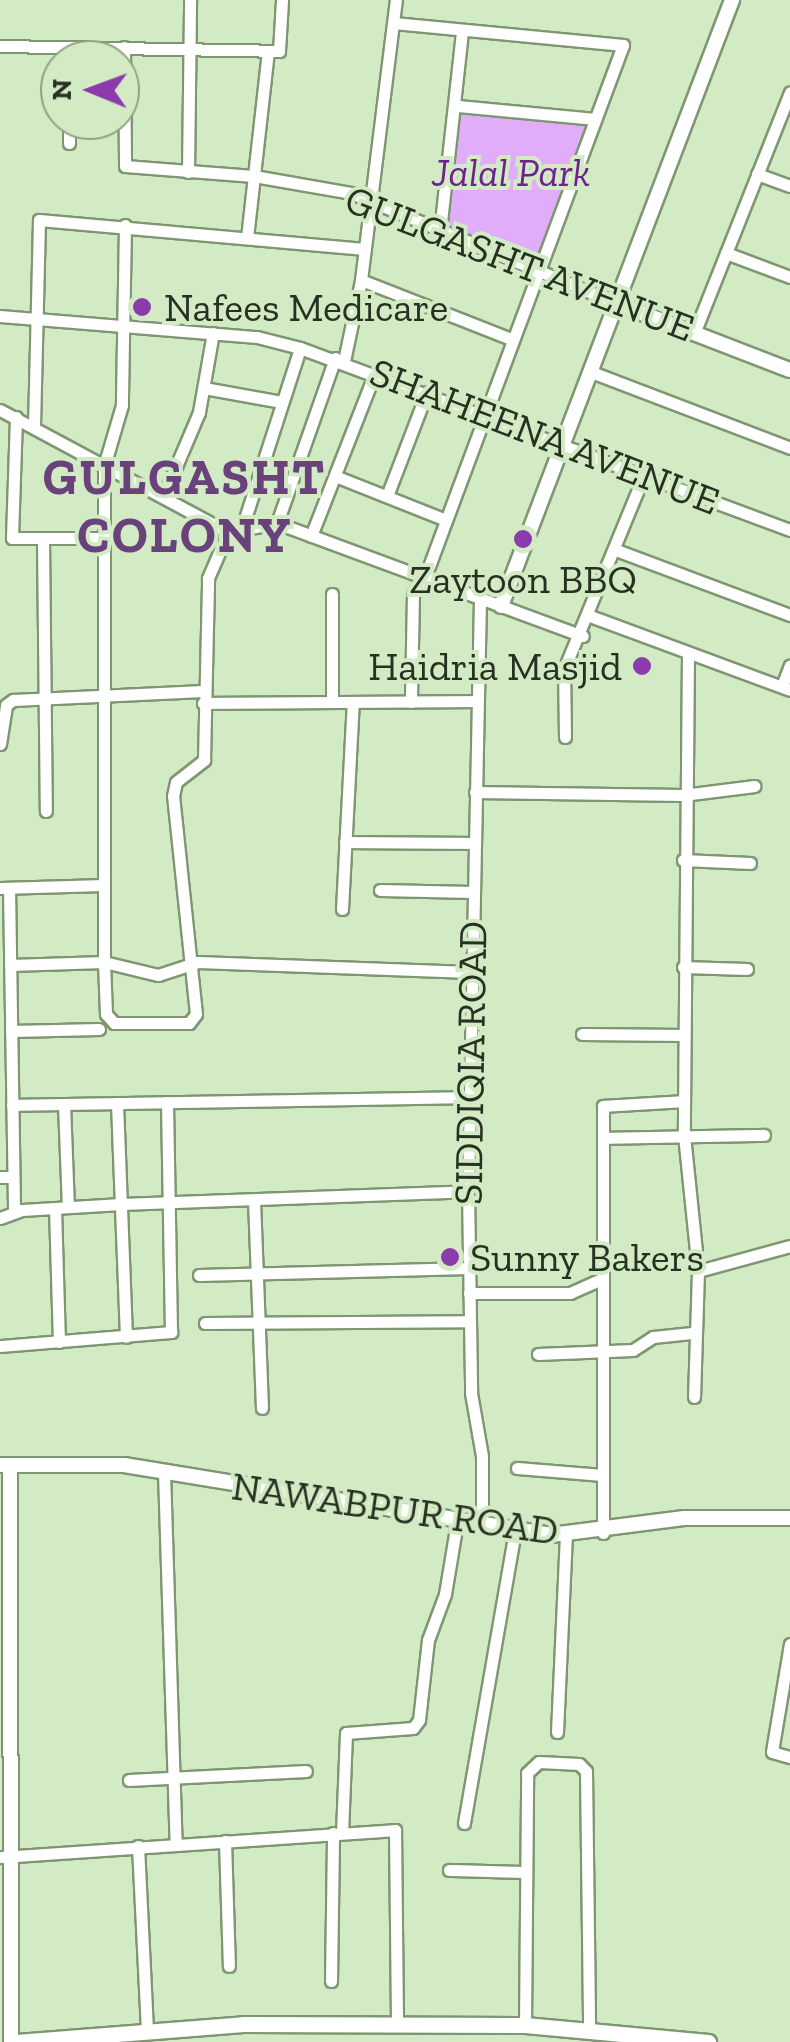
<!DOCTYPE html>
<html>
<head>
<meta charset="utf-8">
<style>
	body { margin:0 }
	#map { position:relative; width:790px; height:2042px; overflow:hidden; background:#d2ebc4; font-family:"Zilla Slab",serif }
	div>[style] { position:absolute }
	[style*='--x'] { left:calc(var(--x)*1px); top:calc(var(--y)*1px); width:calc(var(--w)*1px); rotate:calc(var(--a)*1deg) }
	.green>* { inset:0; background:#e1adf9 }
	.roads { filter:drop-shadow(2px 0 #7f9672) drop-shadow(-2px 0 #7f9672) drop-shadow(0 2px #7f9672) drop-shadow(0 -2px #7f9672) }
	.minor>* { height:11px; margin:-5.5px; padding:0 5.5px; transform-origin:5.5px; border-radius:5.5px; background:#fff }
	.tertiary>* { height:14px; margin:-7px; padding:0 7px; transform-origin:7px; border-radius:7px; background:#fff }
	.secondary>* { height:15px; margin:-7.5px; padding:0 7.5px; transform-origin:7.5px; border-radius:7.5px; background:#fff }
	.dots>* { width:28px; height:28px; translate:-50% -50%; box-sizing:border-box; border:5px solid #d2ebc4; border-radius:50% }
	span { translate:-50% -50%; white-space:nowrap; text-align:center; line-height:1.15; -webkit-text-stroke:8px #d2ebc4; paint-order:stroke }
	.park-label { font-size:40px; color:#6e228b; font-style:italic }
	.street-label { font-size:40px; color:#273122 }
	.poi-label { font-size:40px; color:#273122 }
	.left { translate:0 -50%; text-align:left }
	.right { translate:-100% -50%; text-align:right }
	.district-label { font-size:50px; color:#6a427b; font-weight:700; letter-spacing:2.5px }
	.north { position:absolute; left:40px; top:40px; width:100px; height:100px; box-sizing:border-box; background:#d2ebc4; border:2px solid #8ea183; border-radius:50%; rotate:271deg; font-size:28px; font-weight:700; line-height:40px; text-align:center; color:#273122 }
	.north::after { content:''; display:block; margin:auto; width:35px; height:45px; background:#8b3bab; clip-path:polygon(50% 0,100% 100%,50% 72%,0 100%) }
</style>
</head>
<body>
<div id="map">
	<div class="green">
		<i style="clip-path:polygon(458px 106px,595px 119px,539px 272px,440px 231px)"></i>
	</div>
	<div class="roads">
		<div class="minor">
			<i style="--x:394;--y:23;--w:230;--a:5.5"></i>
			<i style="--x:623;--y:45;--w:568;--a:110.41"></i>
			<i style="--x:425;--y:577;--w:21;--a:125"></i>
			<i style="--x:413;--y:594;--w:108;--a:91.1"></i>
			<i style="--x:0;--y:46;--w:279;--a:1"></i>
			<i style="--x:279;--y:51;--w:51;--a:-86.6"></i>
			<i style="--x:124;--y:47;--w:119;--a:89.5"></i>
			<i style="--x:125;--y:166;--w:129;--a:4.4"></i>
			<i style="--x:254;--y:176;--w:98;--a:9.9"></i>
			<i style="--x:351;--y:193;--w:287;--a:22.5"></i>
			<i style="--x:458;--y:106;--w:138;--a:5.4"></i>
			<i style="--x:69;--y:120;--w:23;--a:90"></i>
			<i style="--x:188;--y:172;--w:172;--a:-89.3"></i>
			<i style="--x:757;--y:174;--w:35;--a:20"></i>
			<i style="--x:125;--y:225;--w:180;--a:91"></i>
			<i style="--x:122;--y:405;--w:64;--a:106.4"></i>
			<i style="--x:104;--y:466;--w:496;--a:90"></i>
			<i style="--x:104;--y:962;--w:52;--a:87.8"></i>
			<i style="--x:106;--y:1014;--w:12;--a:48"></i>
			<i style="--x:114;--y:1023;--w:75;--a:0"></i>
			<i style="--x:189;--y:1023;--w:11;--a:-52"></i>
			<i style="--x:196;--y:1014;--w:219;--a:-96"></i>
			<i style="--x:173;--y:796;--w:14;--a:-78"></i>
			<i style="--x:176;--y:782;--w:36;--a:-38"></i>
			<i style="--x:204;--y:760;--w:182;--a:-88.7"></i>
			<i style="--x:208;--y:578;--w:50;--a:-66.5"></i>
			<i style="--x:440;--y:231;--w:200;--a:-83.7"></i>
			<i style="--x:247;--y:238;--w:188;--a:-83.6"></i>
			<i style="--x:726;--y:253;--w:68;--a:20.6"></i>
			<i style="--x:361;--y:280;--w:163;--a:21.5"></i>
			<i style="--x:0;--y:316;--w:258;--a:4.7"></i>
			<i style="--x:257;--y:337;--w:44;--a:14.3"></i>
			<i style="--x:300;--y:348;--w:523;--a:20.38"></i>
			<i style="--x:695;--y:331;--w:257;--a:-68.3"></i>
			<i style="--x:344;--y:361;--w:83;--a:-78.1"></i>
			<i style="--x:361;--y:280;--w:282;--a:-82.9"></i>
			<i style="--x:594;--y:373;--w:210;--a:20.9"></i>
			<i style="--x:204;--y:388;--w:79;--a:10.2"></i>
			<i style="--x:0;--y:410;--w:259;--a:28.2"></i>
			<i style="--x:228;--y:532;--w:50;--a:-10.4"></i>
			<i style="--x:277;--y:523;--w:326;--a:20.3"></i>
			<i style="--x:16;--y:417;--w:121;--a:91.9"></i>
			<i style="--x:12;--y:538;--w:92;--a:0"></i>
			<i style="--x:34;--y:426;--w:206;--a:-88.6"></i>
			<i style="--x:39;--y:220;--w:327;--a:5.1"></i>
			<i style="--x:335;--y:476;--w:119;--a:21.6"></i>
			<i style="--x:387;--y:496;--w:111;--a:-69"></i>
			<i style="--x:163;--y:497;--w:92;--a:-67"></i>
			<i style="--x:199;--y:412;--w:80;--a:-80"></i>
			<i style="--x:277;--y:523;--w:175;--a:-70.6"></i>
			<i style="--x:241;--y:531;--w:192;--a:-72.1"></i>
			<i style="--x:311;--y:536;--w:175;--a:-68.6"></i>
			<i style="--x:43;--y:539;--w:272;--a:89.4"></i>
			<i style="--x:616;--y:550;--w:186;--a:20.5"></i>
			<i style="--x:332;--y:594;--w:108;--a:90"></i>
			<i style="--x:480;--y:599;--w:592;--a:91.16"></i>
			<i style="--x:468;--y:1191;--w:202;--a:89.1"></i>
			<i style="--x:471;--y:1393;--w:64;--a:80.1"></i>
			<i style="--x:482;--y:1456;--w:70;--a:90"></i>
			<i style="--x:590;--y:616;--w:213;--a:20.3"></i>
			<i style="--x:688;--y:654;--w:481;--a:90.5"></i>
			<i style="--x:684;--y:1135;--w:137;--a:84.1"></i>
			<i style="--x:698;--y:1271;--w:126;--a:91.8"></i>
			<i style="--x:782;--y:686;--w:22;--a:-69"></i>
			<i style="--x:203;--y:703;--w:274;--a:-0.4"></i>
			<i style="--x:565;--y:737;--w:68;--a:-90.8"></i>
			<i style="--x:564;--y:669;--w:213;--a:-67.6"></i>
			<i style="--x:0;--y:744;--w:39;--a:-81"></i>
			<i style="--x:6;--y:705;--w:9;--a:-36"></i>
			<i style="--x:13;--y:700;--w:190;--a:-2.7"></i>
			<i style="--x:475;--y:792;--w:208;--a:0.8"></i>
			<i style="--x:683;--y:795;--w:72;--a:-7.2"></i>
			<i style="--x:345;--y:842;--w:128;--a:0.4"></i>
			<i style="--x:683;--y:860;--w:67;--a:2.6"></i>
			<i style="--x:0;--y:888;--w:104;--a:-1.7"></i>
			<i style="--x:9;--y:888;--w:323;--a:89.1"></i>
			<i style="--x:380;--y:890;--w:92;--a:1.2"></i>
			<i style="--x:342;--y:909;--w:207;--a:-87"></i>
			<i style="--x:10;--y:965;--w:94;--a:-1.8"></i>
			<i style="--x:104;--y:962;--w:56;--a:13.5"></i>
			<i style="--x:158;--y:975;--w:42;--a:-18"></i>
			<i style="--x:198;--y:962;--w:272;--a:2.1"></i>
			<i style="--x:683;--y:967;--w:64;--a:1.8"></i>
			<i style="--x:11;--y:1031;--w:88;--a:-1.3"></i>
			<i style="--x:582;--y:1034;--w:102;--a:0.6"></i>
			<i style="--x:117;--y:1103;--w:234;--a:87.8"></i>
			<i style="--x:64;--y:1104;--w:103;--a:87.8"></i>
			<i style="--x:12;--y:1105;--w:456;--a:-1"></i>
			<i style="--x:603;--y:1138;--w:161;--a:-1.1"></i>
			<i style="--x:0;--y:1177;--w:10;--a:0"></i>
			<i style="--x:254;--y:1200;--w:208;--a:87.8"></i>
			<i style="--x:55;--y:1208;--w:134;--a:88.3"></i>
			<i style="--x:0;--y:1218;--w:23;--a:-20"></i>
			<i style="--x:22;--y:1210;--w:99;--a:-3.5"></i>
			<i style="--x:121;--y:1204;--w:347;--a:-2.1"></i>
			<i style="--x:698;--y:1271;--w:95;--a:-15.2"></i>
			<i style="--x:199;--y:1275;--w:270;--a:-1.5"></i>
			<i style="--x:469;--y:1293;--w:101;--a:0"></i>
			<i style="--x:570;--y:1293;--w:36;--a:-24"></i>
			<i style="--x:205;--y:1323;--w:264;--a:-0.4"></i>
			<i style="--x:0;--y:1346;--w:172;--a:-4.7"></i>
			<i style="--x:171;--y:1332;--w:230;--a:-91"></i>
			<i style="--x:538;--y:1354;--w:95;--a:-2.4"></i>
			<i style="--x:633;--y:1350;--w:24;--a:-33"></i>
			<i style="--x:653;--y:1337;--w:39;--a:-6"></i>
			<i style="--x:517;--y:1468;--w:86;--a:4.7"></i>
			<i style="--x:164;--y:1472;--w:372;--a:88.2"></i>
			<i style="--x:603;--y:1533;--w:427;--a:-90"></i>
			<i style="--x:603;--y:1106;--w:81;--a:-3.5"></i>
			<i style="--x:790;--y:1644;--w:109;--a:99.5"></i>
			<i style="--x:772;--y:1752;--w:19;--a:16"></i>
			<i style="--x:557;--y:1732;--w:197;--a:-87.4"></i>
			<i style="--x:129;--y:1780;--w:177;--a:-2.9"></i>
			<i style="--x:464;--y:1823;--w:296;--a:-80.1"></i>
			<i style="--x:342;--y:1833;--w:100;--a:-87.7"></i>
			<i style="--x:346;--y:1733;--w:67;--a:-4.3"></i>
			<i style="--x:413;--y:1728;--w:10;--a:-53"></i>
			<i style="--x:419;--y:1720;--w:81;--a:-83.6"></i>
			<i style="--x:428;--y:1640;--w:49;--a:-69.7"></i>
			<i style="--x:445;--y:1594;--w:73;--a:-80.5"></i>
			<i style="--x:225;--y:1841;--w:125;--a:88.2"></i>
			<i style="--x:138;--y:1846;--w:183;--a:87.2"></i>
			<i style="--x:0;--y:1857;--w:396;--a:-3.9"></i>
			<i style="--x:395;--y:1830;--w:196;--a:89.4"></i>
			<i style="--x:449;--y:1870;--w:77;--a:1.5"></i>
			<i style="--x:331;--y:1981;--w:148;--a:-89.2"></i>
			<i style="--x:525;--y:2025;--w:252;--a:-89.5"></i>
			<i style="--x:527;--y:1773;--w:16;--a:-43"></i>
			<i style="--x:539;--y:1762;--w:40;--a:2.9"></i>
			<i style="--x:579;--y:1764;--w:10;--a:45"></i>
			<i style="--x:586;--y:1771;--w:258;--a:89.3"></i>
		</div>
		<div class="tertiary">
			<i style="--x:616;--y:303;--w:186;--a:21.1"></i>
			<i style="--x:501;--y:606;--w:649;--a:-69.13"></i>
			<i style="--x:0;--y:1465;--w:124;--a:0"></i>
			<i style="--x:124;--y:1465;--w:433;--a:9.3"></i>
			<i style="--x:551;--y:1535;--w:134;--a:-7.3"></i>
			<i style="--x:684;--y:1518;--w:106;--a:0"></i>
			<i style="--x:10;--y:1466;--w:576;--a:89.9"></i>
		</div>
		<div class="secondary">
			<i style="--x:16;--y:2042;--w:228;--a:-4.5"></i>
			<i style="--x:243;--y:2024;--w:282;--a:0.2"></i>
			<i style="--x:525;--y:2025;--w:184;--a:5.3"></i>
		</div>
	</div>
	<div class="dots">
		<i style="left:142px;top:307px;background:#8b3bab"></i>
		<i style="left:523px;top:539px;background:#8b3bab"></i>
		<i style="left:642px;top:666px;background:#8b3bab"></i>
		<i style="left:450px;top:1257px;background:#8b3bab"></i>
	</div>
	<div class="park-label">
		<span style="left:511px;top:172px">Jalal Park</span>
	</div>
	<div class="street-label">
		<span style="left:520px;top:263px;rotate:21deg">GULGASHT AVENUE</span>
		<span style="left:545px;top:436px;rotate:21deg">SHAHEENA AVENUE</span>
		<span style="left:470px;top:1063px;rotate:-89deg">SIDDIQIA ROAD</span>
		<span style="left:395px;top:1508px;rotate:8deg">NAWABPUR ROAD</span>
	</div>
	<div class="poi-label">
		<span class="left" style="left:164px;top:307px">Nafees Medicare</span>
		<span style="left:523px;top:579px">Zaytoon BBQ</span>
		<span class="right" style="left:622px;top:666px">Haidria Masjid</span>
		<span class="left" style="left:470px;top:1257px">Sunny Bakers</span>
	</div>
	<div class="district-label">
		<span style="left:185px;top:506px">GULGASHT<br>COLONY</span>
	</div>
	<div class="north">N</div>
</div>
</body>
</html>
